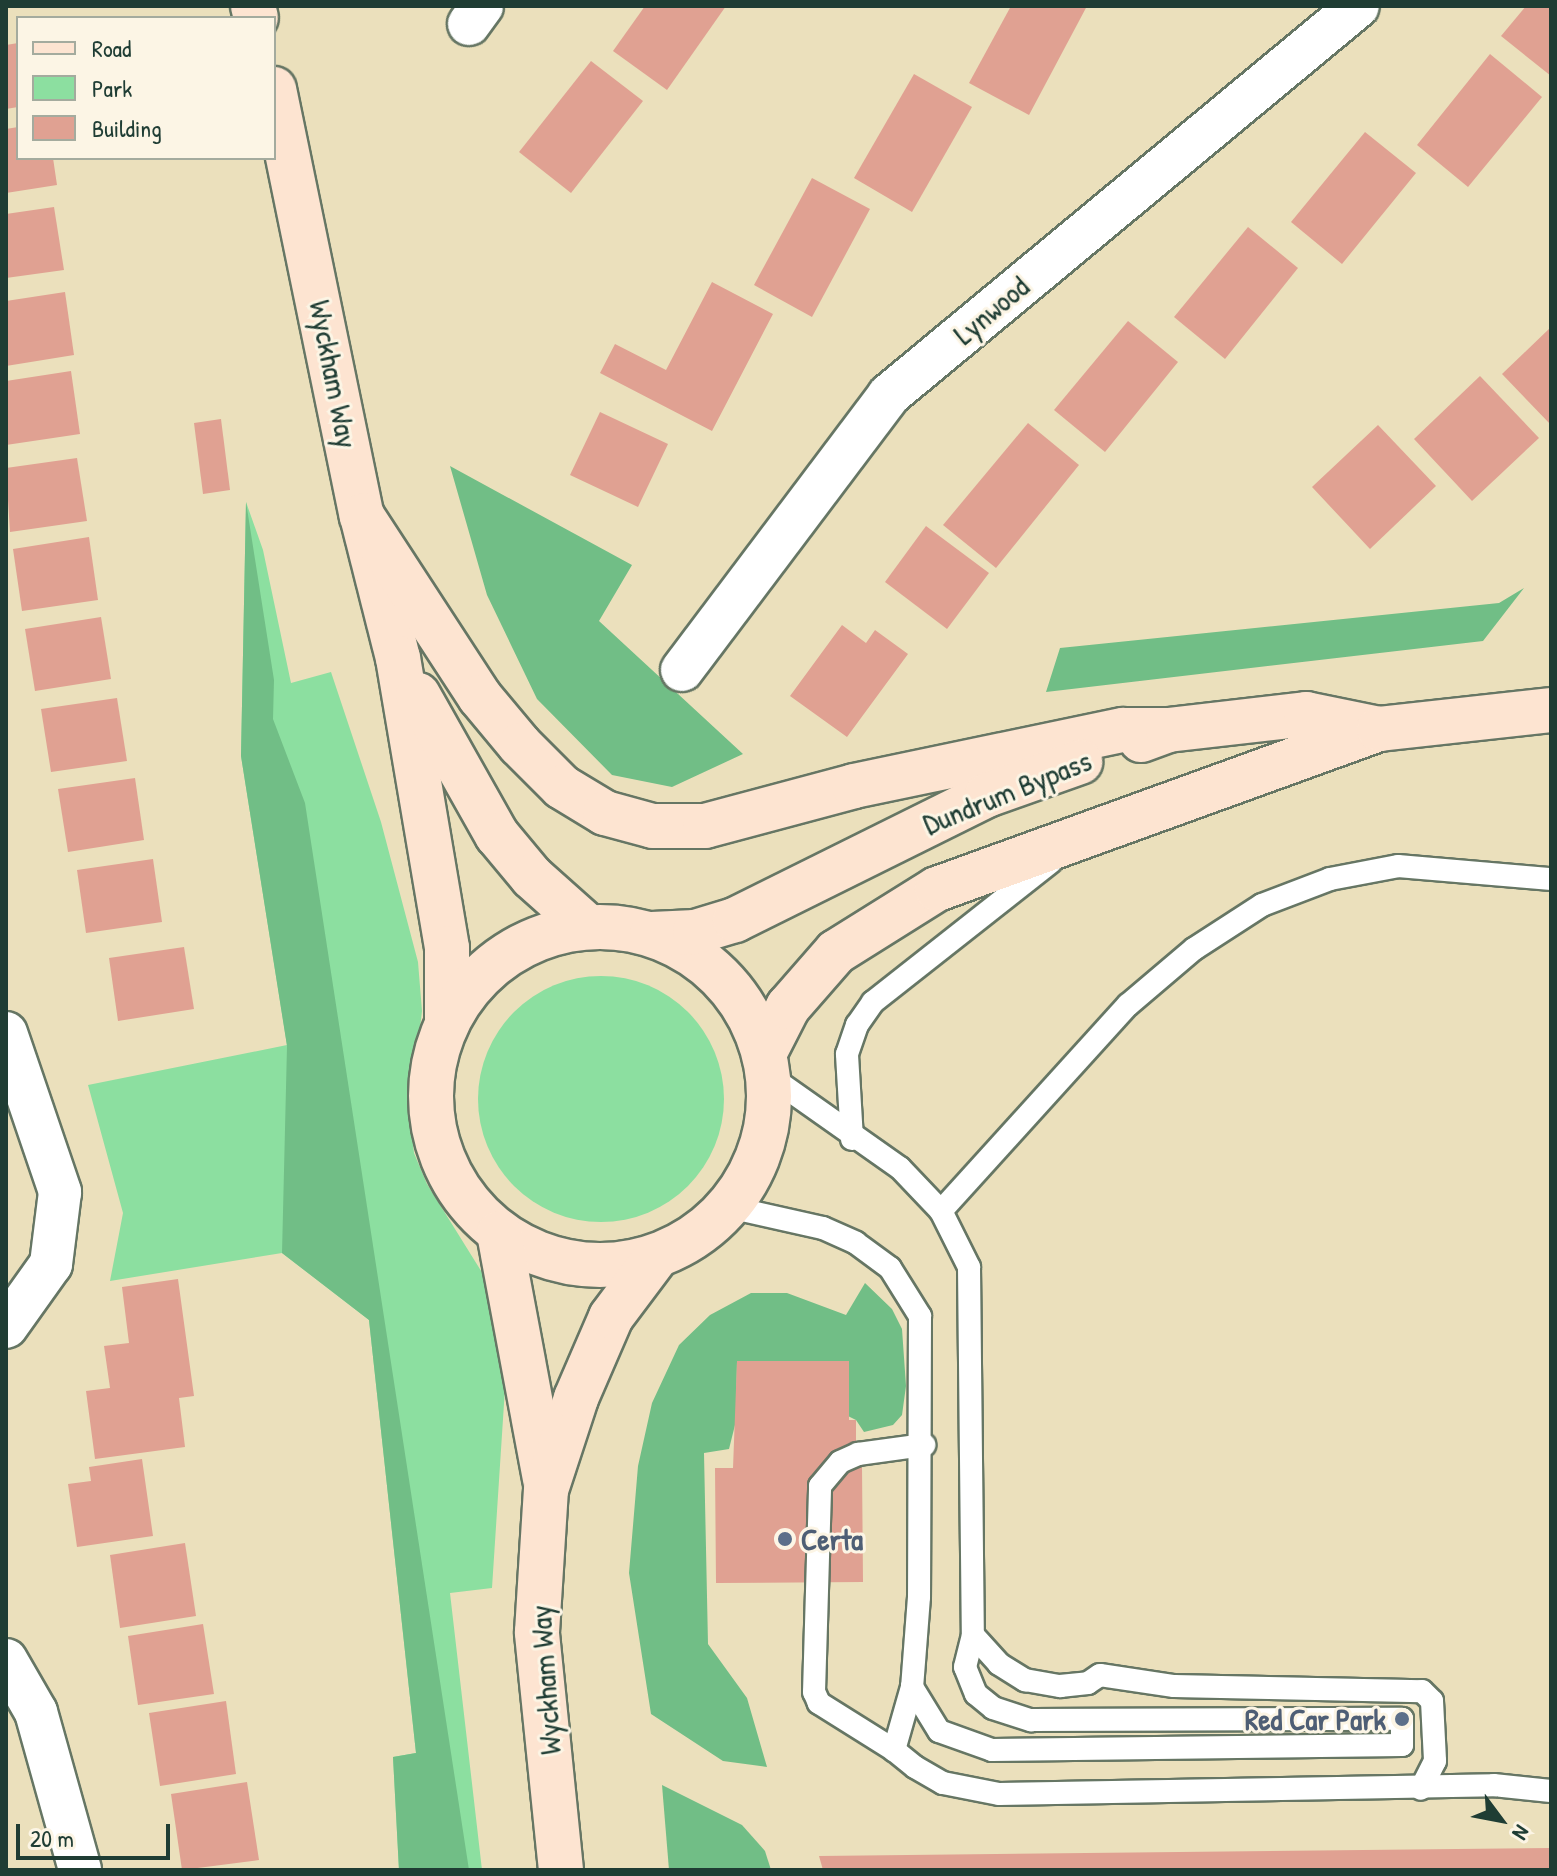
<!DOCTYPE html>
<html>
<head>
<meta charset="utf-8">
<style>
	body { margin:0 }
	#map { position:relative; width:1557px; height:1876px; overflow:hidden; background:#ebe0bc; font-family:"Patrick Hand",sans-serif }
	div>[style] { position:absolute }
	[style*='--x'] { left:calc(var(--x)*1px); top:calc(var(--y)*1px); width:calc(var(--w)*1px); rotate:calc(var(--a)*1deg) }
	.green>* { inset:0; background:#8cdfa0 }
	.round { border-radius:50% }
	.forest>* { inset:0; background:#71be86 }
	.building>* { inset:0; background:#e0a192 }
	.roads { filter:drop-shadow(2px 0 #667664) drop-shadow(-2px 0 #667664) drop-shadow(0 2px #667664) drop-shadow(0 -2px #667664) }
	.lane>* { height:22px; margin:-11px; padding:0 11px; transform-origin:11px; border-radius:11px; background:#fff }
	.street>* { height:42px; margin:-21px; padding:0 21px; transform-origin:21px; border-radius:21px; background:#fff }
	.secondary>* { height:44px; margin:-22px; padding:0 22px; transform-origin:22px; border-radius:22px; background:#fde4d1 }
	.secondary>.ring { margin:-22px; padding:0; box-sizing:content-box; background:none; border:44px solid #fde4d1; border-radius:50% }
	.dots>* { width:22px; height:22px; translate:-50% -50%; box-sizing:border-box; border:4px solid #fcf5e5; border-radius:50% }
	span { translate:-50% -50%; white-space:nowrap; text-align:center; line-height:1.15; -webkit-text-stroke:6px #fcf5e5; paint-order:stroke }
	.street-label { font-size:30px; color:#1f3d34 }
	.service-label { font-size:30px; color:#4e5e75; font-weight:700 }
	.left { translate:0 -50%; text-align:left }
	.right { translate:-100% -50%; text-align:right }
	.frame { position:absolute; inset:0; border:8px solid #1f3d34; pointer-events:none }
	.legend { position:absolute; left:16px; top:16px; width:260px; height:144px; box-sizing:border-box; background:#fcf5e5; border:2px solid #a4ab9e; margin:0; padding:10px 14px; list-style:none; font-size:24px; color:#1f3d34 }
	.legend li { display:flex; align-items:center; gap:16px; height:40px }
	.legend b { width:40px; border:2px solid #a4ab9e }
	.north { position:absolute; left:1461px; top:1780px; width:80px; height:80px; -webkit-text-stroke:6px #fcf5e5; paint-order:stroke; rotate:122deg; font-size:22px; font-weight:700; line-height:32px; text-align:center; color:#1f3d34 }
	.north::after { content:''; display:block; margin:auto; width:28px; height:36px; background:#1f3d34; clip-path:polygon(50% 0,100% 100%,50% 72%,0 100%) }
	.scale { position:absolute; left:16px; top:1824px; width:154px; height:36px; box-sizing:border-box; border:4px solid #1f3d34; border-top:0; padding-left:10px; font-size:24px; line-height:28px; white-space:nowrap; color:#1f3d34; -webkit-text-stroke:6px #fcf5e5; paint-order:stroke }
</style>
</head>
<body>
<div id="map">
	<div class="green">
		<i style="clip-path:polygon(246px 502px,263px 550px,291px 683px,331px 672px,381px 822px,418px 962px,422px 1011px,410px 1115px,414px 1153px,427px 1184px,483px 1274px,506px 1373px,492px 1588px,450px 1593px,482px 1870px,399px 1870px,393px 1757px,416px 1753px,369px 1320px,282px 1253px,110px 1281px,123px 1213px,88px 1085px,287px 1045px,241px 756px)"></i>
		<i class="round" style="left:478px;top:976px;width:246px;height:246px"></i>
	</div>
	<div class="forest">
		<i style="clip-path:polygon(450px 466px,632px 565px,599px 621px,743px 754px,672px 787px,612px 775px,537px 699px,487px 595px)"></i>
		<i style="clip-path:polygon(246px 502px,274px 680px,273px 719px,305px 803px,469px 1870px,399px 1870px,393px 1757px,416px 1753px,369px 1320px,282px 1253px,287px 1046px,241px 756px)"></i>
		<i style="clip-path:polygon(1524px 588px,1483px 641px,1046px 692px,1060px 648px,1499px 603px)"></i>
		<i style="clip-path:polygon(865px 1283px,892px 1309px,902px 1329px,906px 1386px,902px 1415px,893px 1425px,864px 1432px,856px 1420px,737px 1361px,736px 1421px,729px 1449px,704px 1453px,708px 1644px,747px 1698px,767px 1767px,723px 1761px,651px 1714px,629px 1573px,638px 1466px,652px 1403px,679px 1345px,710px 1315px,751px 1293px,787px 1293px,846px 1315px)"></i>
		<i style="clip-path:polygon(662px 1785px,742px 1825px,765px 1851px,771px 1870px,669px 1870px)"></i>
	</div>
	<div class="building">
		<i style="clip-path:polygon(645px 6px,726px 6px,667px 90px,613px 51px)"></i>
		<i style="clip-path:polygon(1011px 6px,1087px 6px,1029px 115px,969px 83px)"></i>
		<i style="clip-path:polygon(1526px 6px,1551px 6px,1551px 76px,1501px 36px)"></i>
		<i style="clip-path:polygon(18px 43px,18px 107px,6px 109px,6px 45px)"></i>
		<i style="clip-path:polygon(1490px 54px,1542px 97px,1468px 187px,1417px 145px)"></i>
		<i style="clip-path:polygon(591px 61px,643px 101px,571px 193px,519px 152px)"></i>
		<i style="clip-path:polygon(914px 74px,972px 107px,912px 212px,854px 178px)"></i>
		<i style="clip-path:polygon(18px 127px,18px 158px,53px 158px,57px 185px,6px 193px,6px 129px)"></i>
		<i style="clip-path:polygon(1365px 132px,1416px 173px,1342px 264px,1291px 222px)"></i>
		<i style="clip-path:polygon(812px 178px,870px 209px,812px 317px,754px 285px)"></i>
		<i style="clip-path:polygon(54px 207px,64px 270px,6px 278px,6px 214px)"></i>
		<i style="clip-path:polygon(1248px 227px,1298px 268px,1225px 359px,1174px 317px)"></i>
		<i style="clip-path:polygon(712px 282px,773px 314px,712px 431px,600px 373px,615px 344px,666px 370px)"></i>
		<i style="clip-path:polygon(65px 292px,74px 355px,6px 366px,6px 301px)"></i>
		<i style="clip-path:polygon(1128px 321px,1178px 362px,1105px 452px,1054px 410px)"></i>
		<i style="clip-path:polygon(1551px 327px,1551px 425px,1502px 374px)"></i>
		<i style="clip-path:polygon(71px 371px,80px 434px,6px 445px,6px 381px)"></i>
		<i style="clip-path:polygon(1480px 376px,1539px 438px,1472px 501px,1414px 439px)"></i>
		<i style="clip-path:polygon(600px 412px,668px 444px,638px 507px,570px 475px)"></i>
		<i style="clip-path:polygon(221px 419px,230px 490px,203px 494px,194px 423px)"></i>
		<i style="clip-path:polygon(1028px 423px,1079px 465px,996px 568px,943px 525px)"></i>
		<i style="clip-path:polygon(1378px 425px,1436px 486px,1370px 549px,1312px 487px)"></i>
		<i style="clip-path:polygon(77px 458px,87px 521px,10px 532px,6px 468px)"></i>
		<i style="clip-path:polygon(926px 526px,989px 573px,947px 629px,885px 582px)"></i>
		<i style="clip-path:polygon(89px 537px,98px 600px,22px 611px,13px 549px)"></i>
		<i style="clip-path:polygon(101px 617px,111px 679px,35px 691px,25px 629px)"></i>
		<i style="clip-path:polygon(842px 625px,866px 643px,875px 630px,908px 654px,847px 737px,790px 696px)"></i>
		<i style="clip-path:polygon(117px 698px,127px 761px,51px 772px,41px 709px)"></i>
		<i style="clip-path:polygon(135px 778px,144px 840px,68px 852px,58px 789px)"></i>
		<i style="clip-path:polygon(153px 859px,162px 922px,86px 933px,77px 870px)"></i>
		<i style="clip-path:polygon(184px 947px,194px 1009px,118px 1021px,109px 958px)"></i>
		<i style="clip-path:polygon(178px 1279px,194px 1396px,179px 1398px,185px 1447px,95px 1459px,86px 1391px,110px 1388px,104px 1346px,129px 1343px,122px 1287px)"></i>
		<i style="clip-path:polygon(737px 1361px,849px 1361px,849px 1420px,856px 1420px,856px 1466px,862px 1466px,863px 1582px,716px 1583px,715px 1468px,733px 1468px)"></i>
		<i style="clip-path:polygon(142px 1459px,153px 1536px,77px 1547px,68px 1484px,91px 1481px,89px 1467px)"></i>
		<i style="clip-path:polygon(185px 1543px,196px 1616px,120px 1628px,110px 1555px)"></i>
		<i style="clip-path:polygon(203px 1624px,214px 1694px,138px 1705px,128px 1636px)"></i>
		<i style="clip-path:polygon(226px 1701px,236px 1774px,160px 1786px,149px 1713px)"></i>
		<i style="clip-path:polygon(247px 1782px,259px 1860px,182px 1870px,171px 1794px)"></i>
		<i style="clip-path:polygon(1551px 1848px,1551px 1870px,823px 1870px,819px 1856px)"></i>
	</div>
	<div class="roads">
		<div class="lane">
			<i style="--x:768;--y:1075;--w:161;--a:35.2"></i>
			<i style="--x:900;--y:1168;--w:59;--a:46.4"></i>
			<i style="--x:941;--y:1211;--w:63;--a:63.4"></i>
			<i style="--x:969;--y:1267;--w:368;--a:89.4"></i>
			<i style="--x:973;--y:1635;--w:33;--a:104"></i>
			<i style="--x:965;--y:1667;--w:29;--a:68"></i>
			<i style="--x:976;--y:1694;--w:22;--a:39"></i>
			<i style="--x:993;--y:1708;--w:40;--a:18"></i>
			<i style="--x:1031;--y:1720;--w:371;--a:-0.2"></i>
			<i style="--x:1402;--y:1719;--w:26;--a:90"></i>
			<i style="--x:1402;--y:1745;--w:410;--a:179.3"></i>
			<i style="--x:992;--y:1750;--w:56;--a:-160.3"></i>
			<i style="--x:939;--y:1731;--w:52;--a:-121.5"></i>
			<i style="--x:852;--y:1139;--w:85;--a:-93.4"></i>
			<i style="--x:847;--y:1054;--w:31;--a:-71"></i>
			<i style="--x:857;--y:1025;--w:28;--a:-55"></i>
			<i style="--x:873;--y:1002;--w:226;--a:-38.2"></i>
			<i style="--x:729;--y:1207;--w:96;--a:12.6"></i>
			<i style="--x:823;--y:1228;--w:36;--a:24"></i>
			<i style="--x:856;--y:1243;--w:42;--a:36.3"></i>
			<i style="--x:890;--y:1268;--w:57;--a:58"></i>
			<i style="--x:920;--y:1316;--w:281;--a:90.2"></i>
			<i style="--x:919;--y:1597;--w:90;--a:94.4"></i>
			<i style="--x:912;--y:1687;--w:66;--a:105.9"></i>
			<i style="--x:894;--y:1750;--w:27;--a:39"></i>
			<i style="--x:915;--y:1767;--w:32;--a:30"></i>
			<i style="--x:943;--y:1783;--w:57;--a:11.1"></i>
			<i style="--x:999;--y:1794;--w:495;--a:-1"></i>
			<i style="--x:1494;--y:1785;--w:57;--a:6"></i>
			<i style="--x:941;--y:1211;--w:278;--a:-47.8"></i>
			<i style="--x:1128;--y:1005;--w:87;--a:-40.3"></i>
			<i style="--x:1194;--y:949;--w:81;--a:-32.9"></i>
			<i style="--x:1262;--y:905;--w:73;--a:-20.9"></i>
			<i style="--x:1330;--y:879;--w:69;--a:-10.8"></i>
			<i style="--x:1398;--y:866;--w:154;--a:4.9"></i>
			<i style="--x:973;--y:1635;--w:39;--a:48"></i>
			<i style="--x:999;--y:1664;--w:31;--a:32"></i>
			<i style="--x:1025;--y:1680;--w:36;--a:10"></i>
			<i style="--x:1060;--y:1686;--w:28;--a:-6"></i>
			<i style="--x:1088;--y:1683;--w:14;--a:-34"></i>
			<i style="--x:1100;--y:1675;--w:75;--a:8.5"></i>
			<i style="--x:1174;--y:1686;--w:248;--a:1.2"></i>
			<i style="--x:1422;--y:1691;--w:14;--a:45"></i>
			<i style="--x:1432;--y:1701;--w:60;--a:87.1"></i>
			<i style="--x:1435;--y:1761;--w:31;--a:117"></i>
			<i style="--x:894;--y:1750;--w:89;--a:-147.9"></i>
			<i style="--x:819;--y:1703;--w:12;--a:-114"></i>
			<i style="--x:814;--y:1692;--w:206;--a:-88.3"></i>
			<i style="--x:820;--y:1486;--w:31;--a:-50"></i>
			<i style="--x:840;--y:1462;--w:20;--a:-24"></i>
			<i style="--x:858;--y:1454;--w:67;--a:-7.8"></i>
		</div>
		<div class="street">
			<i style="--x:469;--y:24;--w:22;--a:-54"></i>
			<i style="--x:682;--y:670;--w:344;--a:-53"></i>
			<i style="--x:889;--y:395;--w:609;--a:-39.67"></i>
			<i style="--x:6;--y:1033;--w:168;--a:71.2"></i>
			<i style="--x:60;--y:1192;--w:73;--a:97.1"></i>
			<i style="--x:51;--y:1264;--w:77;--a:125.5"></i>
			<i style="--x:6;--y:1660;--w:60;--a:60"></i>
			<i style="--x:36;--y:1712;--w:164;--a:74.4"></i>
		</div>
		<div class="secondary">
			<i style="--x:253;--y:6;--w:12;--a:76"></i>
			<i style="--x:274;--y:89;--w:436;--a:78.4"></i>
			<i style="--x:362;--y:516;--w:146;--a:75.8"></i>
			<i style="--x:398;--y:658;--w:294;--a:80.4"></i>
			<i style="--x:447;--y:948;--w:73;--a:90"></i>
			<i style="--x:362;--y:516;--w:216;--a:56.9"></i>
			<i style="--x:480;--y:697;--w:62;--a:50.2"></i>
			<i style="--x:520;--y:745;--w:59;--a:45"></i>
			<i style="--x:562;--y:787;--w:50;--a:31.2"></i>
			<i style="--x:605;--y:813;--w:50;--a:15.2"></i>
			<i style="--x:653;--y:826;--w:52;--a:0"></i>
			<i style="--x:705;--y:826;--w:154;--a:-15"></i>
			<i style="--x:854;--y:786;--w:275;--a:-11.8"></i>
			<i style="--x:1123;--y:730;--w:45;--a:0"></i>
			<i style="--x:418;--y:695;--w:161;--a:60.6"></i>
			<i style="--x:497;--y:835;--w:55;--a:50.2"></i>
			<i style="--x:532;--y:877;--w:74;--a:41.7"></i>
			<i style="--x:1141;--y:740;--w:29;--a:-20"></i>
			<i style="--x:1168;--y:730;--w:139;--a:-6.6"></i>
			<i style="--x:1306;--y:714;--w:75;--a:11.6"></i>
			<i class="ring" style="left:431px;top:927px;width:294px;height:294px"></i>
			<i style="--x:652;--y:934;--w:43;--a:-2.7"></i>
			<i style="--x:695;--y:932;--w:42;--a:-16.7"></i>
			<i style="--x:735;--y:920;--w:281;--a:-26.4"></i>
			<i style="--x:987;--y:795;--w:99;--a:-19.5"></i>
			<i style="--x:765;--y:1052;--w:51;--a:-62.9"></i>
			<i style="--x:788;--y:1007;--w:73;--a:-48.9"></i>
			<i style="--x:836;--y:952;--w:119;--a:-32"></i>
			<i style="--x:937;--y:889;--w:470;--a:-19.9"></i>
			<i style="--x:1379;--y:729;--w:173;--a:-6.3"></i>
			<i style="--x:499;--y:1233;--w:250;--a:79.4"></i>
			<i style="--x:561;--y:1870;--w:239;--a:-95.8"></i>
			<i style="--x:537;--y:1632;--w:142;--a:-86.4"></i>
			<i style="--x:546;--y:1490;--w:97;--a:-71.9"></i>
			<i style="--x:576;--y:1398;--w:88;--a:-66.6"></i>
			<i style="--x:611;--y:1317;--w:75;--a:-53.1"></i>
		</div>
	</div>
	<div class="dots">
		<i style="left:785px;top:1539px;background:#5c6f8a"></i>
		<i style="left:1402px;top:1719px;background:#5c6f8a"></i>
	</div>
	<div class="street-label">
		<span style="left:991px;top:310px;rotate:-40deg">Lynwood</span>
		<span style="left:334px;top:374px;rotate:79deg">Wyckham Way</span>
		<span style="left:1007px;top:792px;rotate:-22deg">Dundrum Bypass</span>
		<span style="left:545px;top:1680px;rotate:-94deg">Wyckham Way</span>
	</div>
	<div class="service-label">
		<span class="left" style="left:801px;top:1539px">Certa</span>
		<span class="right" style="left:1386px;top:1719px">Red Car Park</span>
	</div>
	<div class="frame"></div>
	<ul class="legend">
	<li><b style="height:10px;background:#fde4d1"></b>Road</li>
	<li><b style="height:22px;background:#8cdfa0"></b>Park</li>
	<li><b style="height:22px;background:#e0a192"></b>Building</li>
	</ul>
	<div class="north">N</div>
	<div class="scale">20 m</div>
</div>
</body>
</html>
